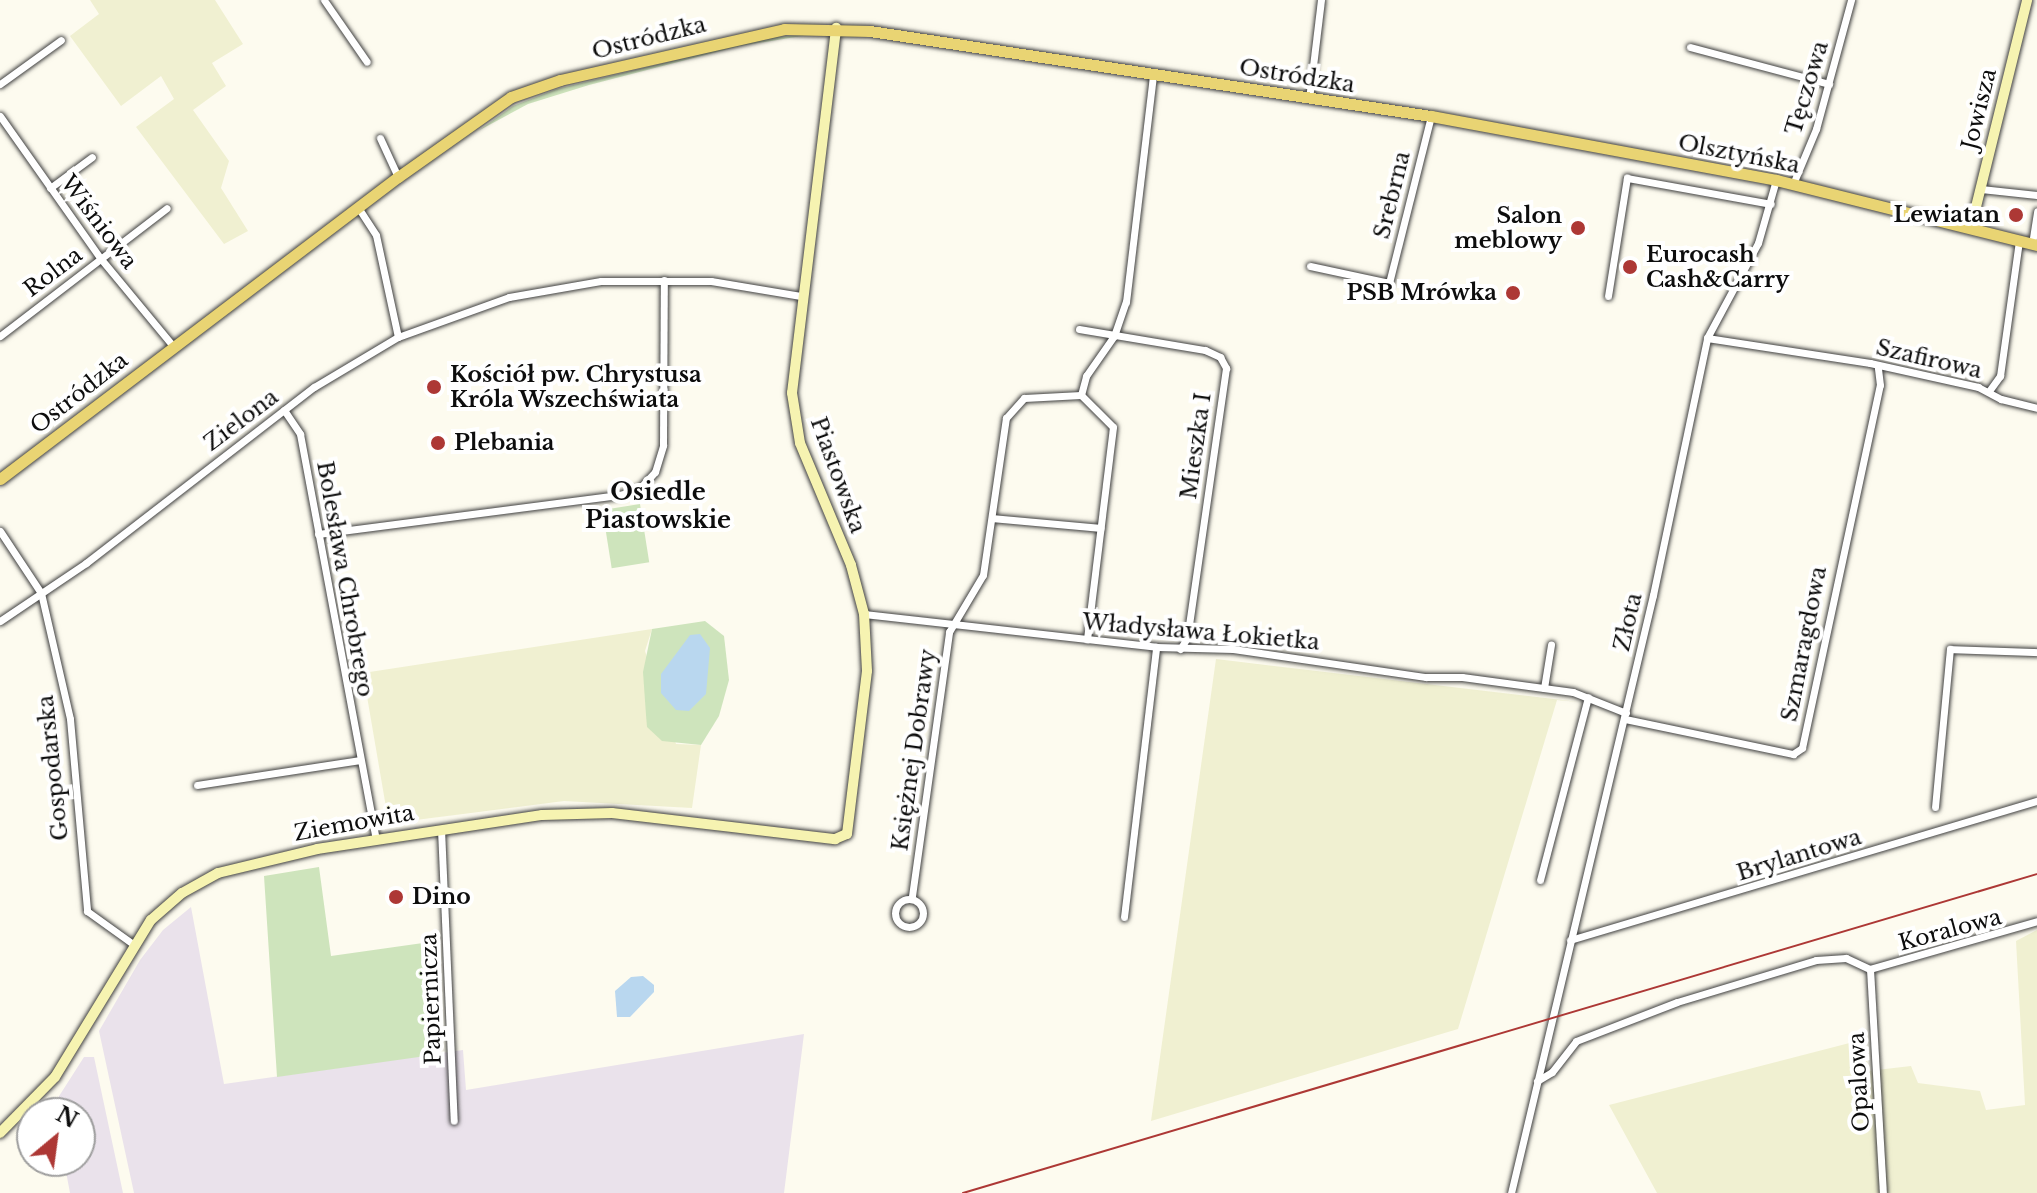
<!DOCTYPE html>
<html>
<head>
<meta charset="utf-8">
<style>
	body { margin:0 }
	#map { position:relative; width:2037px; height:1193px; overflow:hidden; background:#fdfbef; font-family:"Libre Baskerville",serif }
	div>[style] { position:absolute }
	.industrial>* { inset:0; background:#eae2eb }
	.farmland>* { inset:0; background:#f0f0d1 }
	.green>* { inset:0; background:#cee4bc; transform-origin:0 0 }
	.water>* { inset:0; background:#b9d7ef }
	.roads { filter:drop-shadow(0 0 2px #404040) drop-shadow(0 0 2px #404040) }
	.street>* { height:7px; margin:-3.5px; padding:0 3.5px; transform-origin:3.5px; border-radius:3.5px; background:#fff }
	.street>.ring { margin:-3.5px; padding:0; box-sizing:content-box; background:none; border:7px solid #fff; border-radius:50% }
	.secondary>* { height:10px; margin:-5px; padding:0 5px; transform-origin:5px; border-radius:5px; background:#f6f3b1 }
	.primary>* { height:11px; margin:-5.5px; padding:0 5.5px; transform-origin:5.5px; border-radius:5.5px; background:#e9d473 }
	.rail>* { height:2px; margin:-1px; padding:0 1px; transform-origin:1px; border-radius:1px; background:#ad3835 }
	.dots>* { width:22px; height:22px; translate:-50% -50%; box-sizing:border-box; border:4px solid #fff; border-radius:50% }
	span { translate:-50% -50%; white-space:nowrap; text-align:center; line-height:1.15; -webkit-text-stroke:8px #fff; paint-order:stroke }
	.street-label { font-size:22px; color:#0d0d0d }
	.poi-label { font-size:22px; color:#0d0d0d; font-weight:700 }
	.right { translate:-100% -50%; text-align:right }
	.left { translate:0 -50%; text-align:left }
	.neighbourhood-label { font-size:24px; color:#0d0d0d; font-weight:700 }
	.north { position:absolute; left:16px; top:1097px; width:80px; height:80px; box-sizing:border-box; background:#fff; border:2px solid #9e9e9e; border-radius:50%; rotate:29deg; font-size:22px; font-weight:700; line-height:32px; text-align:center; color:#0d0d0d }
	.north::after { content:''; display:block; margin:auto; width:28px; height:36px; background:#ad3835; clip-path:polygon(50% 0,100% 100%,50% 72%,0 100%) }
</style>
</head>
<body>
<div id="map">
	<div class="industrial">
		<i style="clip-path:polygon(191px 907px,224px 1084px,463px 1050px,466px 1090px,804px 1034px,784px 1193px,134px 1193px,99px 1031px,140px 960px,163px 930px)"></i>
		<i style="clip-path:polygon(84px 1057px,94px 1057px,123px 1193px,70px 1193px,64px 1161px,80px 1161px,80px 1113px,54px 1113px,54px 1104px)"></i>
	</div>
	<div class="farmland">
		<i style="clip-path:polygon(90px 0,215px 0,243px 44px,212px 63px,226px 86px,193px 110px,229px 161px,221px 188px,248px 231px,224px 244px,136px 127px,174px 99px,161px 76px,121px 106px,70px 36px,99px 14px)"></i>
		<i style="clip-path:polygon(652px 629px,645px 651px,676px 744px,701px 745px,692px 808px,564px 801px,400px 822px,388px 819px,363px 673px)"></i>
		<i style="clip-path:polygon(1216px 659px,1579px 702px,1557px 700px,1458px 1029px,1151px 1121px)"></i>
		<i style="clip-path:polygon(2037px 930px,2037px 1193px,1657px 1193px,1609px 1105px,1865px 1039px,1868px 1071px,1911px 1066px,1918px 1083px,1980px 1091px,1986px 1110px,2025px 1105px,2016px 941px)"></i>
	</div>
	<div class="green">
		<i style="clip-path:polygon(808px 35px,740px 46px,589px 85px,528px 104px,478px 131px,513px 106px,557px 89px,771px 37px)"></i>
		<i style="left:640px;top:504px;width:59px;height:38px;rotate:81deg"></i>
		<i style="clip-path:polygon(705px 621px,724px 636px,729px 680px,719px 716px,701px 745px,662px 741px,647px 727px,646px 715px,643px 672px,652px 629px)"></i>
		<i style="clip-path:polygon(319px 867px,331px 956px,430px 942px,440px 1054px,277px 1077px,264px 876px)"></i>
	</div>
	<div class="water">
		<i style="clip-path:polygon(700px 634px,710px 648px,706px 694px,689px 711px,676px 710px,661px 693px,661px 674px,690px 635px)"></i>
		<i style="clip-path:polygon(643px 976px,654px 985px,654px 992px,630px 1017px,617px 1017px,615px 991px,631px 977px)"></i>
	</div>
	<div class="roads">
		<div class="street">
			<i style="left:324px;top:0;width:75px;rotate:55.3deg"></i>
			<i style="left:1690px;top:47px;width:144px;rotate:14.9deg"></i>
			<i style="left:0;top:84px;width:75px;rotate:-35.8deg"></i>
			<i style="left:1309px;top:99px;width:100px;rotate:-83.1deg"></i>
			<i style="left:0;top:116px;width:175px;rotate:54.8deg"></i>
			<i style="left:101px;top:259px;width:113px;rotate:50.4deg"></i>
			<i style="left:380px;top:138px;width:43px;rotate:65.2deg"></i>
			<i style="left:1793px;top:184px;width:60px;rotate:-67.3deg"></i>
			<i style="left:1816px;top:129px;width:134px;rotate:-74.8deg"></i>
			<i style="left:50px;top:188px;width:52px;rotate:-36.4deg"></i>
			<i style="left:1981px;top:189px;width:56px;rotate:6.1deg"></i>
			<i style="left:2032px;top:244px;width:33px;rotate:-81deg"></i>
			<i style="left:1310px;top:266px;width:81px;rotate:12.1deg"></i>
			<i style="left:1389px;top:283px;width:172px;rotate:-75.9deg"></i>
			<i style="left:1608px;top:296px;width:120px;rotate:-80.9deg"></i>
			<i style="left:1627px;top:178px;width:146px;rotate:10.2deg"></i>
			<i style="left:1079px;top:329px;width:128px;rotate:9.5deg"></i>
			<i style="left:1205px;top:350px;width:17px;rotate:25deg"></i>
			<i style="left:1220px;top:357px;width:13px;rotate:61deg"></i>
			<i style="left:1226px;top:368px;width:273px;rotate:98.2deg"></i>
			<i style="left:1187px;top:638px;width:13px;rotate:122deg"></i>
			<i style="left:0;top:336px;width:210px;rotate:-37.5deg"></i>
			<i style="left:398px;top:337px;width:118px;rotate:-19.8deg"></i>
			<i style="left:509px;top:297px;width:93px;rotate:-9.9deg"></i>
			<i style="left:601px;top:281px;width:110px"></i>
			<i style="left:711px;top:281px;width:91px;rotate:9.5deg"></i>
			<i style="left:1707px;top:338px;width:165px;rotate:8.7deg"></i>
			<i style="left:1870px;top:363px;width:111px;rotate:12.5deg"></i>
			<i style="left:1978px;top:387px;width:26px;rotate:28deg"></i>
			<i style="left:2001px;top:399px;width:37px;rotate:14deg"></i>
			<i style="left:1989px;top:391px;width:19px;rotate:-54deg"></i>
			<i style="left:2000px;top:376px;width:136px;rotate:-82deg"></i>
			<i style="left:1081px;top:395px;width:20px;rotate:-75deg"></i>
			<i style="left:1086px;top:376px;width:49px;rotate:-55deg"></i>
			<i style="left:1114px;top:336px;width:36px;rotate:-71deg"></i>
			<i style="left:1126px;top:302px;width:230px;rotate:-83.2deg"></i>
			<i style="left:284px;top:410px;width:29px;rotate:56deg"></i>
			<i style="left:300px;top:434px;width:413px;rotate:79.4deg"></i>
			<i style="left:992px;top:518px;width:109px;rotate:5.2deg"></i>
			<i style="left:0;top:531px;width:74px;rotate:56.5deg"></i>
			<i style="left:41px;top:593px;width:129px;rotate:77deg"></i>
			<i style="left:70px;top:719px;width:193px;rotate:84.9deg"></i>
			<i style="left:87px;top:911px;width:57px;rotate:35.7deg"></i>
			<i style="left:318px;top:534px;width:305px;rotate:-7.4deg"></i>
			<i style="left:620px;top:495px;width:21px;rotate:-19deg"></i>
			<i style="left:640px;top:488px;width:22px;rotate:-47deg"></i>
			<i style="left:655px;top:472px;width:28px;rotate:-73deg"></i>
			<i style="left:663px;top:445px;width:165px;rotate:-89.7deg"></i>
			<i style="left:864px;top:614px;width:294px;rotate:6.4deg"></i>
			<i style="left:1156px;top:647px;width:77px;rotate:1.5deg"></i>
			<i style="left:1233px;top:649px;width:195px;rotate:8.3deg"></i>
			<i style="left:1426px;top:677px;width:36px"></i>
			<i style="left:1462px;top:677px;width:112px;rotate:7.7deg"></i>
			<i style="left:1573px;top:692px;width:57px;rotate:21.6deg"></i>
			<i style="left:0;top:621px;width:104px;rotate:-34deg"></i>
			<i style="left:86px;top:563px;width:288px;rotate:-37.7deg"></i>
			<i style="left:314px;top:387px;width:98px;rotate:-30.8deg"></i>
			<i style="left:398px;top:337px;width:104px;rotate:-102.2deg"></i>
			<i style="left:376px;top:235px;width:33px;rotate:-123deg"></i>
			<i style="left:1544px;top:688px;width:44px;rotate:-80.8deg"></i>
			<i style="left:1625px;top:719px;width:172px;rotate:11.8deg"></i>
			<i style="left:1793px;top:754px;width:11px;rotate:-34deg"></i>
			<i style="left:1802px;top:748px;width:371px;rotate:-77.9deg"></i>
			<i style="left:1880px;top:385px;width:17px;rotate:-97deg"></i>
			<i style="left:197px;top:785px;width:165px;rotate:-8.7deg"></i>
			<i style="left:1935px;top:807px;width:159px;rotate:-84.6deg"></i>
			<i style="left:1950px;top:649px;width:87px;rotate:2deg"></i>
			<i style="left:441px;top:829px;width:292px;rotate:87.5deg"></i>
			<i style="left:1540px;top:880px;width:189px;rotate:-75.3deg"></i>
			<i style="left:912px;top:896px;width:267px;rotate:-82deg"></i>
			<i style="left:949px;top:632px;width:66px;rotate:-59.2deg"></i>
			<i style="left:983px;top:575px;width:159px;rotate:-81.7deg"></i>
			<i style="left:1006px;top:418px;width:27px;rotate:-48deg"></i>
			<i style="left:1024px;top:398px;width:57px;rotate:-3deg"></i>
			<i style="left:1081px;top:395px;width:45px;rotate:45deg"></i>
			<i style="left:1113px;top:427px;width:214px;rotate:97deg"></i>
			<i class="ring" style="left:895px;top:899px;width:21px;height:21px"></i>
			<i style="left:1124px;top:917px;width:272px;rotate:-83.2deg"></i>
			<i style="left:1570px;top:940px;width:487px;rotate:-16.6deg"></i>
			<i style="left:1870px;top:969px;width:224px;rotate:86.7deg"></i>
			<i style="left:1537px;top:1081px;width:17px;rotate:-31deg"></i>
			<i style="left:1552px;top:1072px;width:39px;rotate:-52deg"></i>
			<i style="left:1576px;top:1041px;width:108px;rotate:-21.1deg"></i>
			<i style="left:1677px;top:1002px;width:145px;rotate:-16.8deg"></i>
			<i style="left:1816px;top:960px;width:30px;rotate:-4deg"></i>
			<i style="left:1846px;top:958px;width:26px;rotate:25deg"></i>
			<i style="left:1870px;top:969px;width:174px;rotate:-16deg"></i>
			<i style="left:1511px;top:1193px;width:615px;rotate:-76.64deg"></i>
			<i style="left:1653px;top:595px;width:263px;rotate:-78.1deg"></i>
			<i style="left:1707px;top:338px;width:108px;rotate:-61.8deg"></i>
			<i style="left:1758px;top:243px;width:66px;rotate:-74.1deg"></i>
		</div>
		<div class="secondary">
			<i style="left:1971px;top:227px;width:234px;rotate:-76.1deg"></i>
			<i style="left:0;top:1133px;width:78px;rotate:-45.5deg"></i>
			<i style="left:55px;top:1077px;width:184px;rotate:-58.6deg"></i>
			<i style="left:151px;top:920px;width:41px;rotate:-41.1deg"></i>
			<i style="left:182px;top:893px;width:41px;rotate:-29.1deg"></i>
			<i style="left:218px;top:873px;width:102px;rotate:-13.6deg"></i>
			<i style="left:317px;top:849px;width:228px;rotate:-8.6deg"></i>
			<i style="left:542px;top:815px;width:70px;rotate:-1.6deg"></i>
			<i style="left:612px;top:813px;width:225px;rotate:6.7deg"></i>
			<i style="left:835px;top:839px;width:13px;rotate:-23deg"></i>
			<i style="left:847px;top:834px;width:164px;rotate:-83deg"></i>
			<i style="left:867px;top:671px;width:57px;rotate:-93deg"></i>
			<i style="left:864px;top:614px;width:51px;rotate:-104.9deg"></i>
			<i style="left:851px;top:565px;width:132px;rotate:-112.7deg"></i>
			<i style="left:800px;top:443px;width:51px;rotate:-99.1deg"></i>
			<i style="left:792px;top:393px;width:368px;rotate:-83.1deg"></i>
		</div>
		<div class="primary">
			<i style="left:0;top:479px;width:500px;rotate:-37.2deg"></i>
			<i style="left:398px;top:177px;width:138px;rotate:-35.3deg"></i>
			<i style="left:511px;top:97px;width:52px;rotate:-19.1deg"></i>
			<i style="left:560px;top:80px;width:230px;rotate:-12.8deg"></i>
			<i style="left:784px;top:29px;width:86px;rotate:1.3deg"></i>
			<i style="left:870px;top:31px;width:567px;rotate:8.62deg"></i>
			<i style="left:1431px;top:116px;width:351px;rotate:10.5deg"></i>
			<i style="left:1776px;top:180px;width:269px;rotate:14deg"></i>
		</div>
	</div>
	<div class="rail">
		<i style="left:963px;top:1193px;width:1120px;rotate:-16.54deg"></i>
	</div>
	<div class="dots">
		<i style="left:2016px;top:215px;background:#ad3835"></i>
		<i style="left:1578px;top:228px;background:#ad3835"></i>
		<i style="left:1630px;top:267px;background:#ad3835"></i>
		<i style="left:1513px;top:293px;background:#ad3835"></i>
		<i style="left:434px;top:387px;background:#ad3835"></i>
		<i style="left:438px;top:443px;background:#ad3835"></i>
		<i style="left:396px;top:897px;background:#ad3835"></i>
	</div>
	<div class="street-label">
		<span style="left:649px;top:38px;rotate:-14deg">Ostródzka</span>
		<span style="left:1297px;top:76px;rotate:9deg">Ostródzka</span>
		<span style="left:1807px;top:88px;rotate:-73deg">Tęczowa</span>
		<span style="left:1979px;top:109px;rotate:-76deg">Jowisza</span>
		<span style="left:1739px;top:154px;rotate:11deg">Olsztyńska</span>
		<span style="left:1392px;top:195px;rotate:-76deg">Srebrna</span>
		<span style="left:99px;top:222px;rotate:53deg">Wiśniowa</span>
		<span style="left:53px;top:272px;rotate:-37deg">Rolna</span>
		<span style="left:1929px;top:359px;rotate:13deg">Szafirowa</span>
		<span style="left:79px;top:393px;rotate:-38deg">Ostródzka</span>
		<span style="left:241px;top:420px;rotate:-37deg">Zielona</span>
		<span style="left:1196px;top:446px;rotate:-82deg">Mieszka I</span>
		<span style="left:838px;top:475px;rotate:70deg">Piastowska</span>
		<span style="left:345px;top:579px;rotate:80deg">Bolesława Chrobrego</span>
		<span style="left:1628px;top:622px;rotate:-77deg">Złota</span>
		<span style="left:1201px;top:632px;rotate:5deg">Władysława Łokietka</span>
		<span style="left:1804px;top:644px;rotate:-79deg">Szmaragdowa</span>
		<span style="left:914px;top:750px;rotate:-82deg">Księżnej Dobrawy</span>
		<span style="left:53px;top:768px;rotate:-96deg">Gospodarska</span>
		<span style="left:354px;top:823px;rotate:-10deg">Ziemowita</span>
		<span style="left:1799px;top:855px;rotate:-17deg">Brylantowa</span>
		<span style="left:1950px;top:930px;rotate:-15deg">Koralowa</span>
		<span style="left:431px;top:999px;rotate:-92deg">Papiernicza</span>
		<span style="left:1859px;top:1082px;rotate:-93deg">Opalowa</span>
	</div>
	<div class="poi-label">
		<span class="right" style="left:1562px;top:228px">Salon<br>meblowy</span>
		<span class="right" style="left:2000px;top:215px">Lewiatan</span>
		<span class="left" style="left:1646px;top:267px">Eurocash<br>Cash&amp;Carry</span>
		<span class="right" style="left:1497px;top:293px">PSB Mrówka</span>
		<span class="left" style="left:450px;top:387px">Kościół pw. Chrystusa<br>Króla Wszechświata</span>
		<span class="left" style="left:454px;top:443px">Plebania</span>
		<span class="left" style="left:412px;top:897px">Dino</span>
	</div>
	<div class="neighbourhood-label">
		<span style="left:658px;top:506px">Osiedle<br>Piastowskie</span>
	</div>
	<div class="north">N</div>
</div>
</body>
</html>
